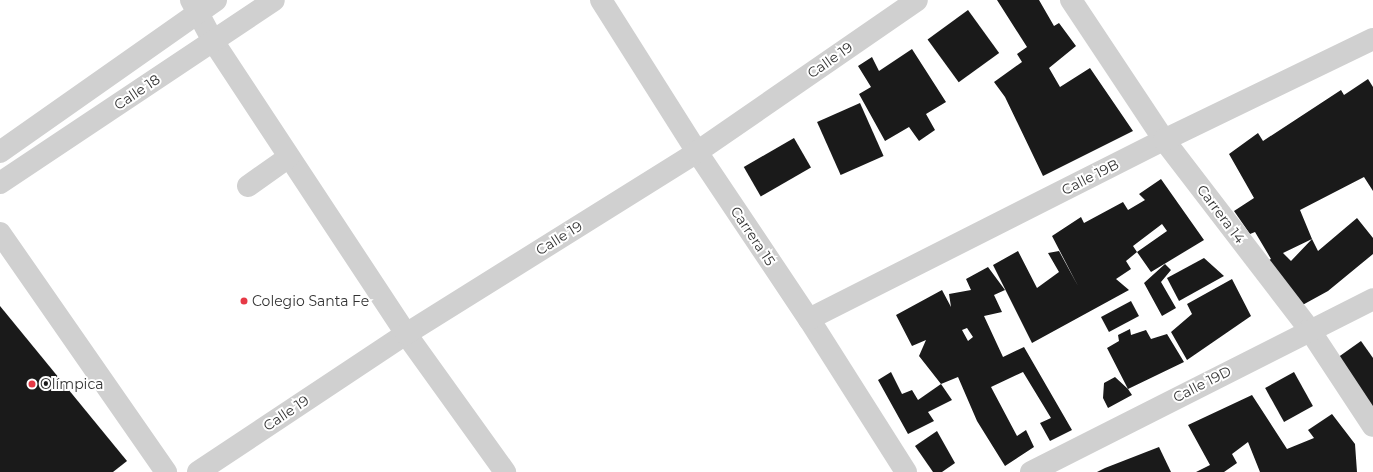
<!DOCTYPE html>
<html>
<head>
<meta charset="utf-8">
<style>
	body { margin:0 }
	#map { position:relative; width:1373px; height:472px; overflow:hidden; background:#fff; font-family:Montserrat,sans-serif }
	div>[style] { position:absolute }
	.building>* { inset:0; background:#1a1a1a; transform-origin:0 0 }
	.minor>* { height:22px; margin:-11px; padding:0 11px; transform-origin:11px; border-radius:11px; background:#d0d0d0 }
	.dots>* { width:11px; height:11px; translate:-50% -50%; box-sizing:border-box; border:2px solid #fff; border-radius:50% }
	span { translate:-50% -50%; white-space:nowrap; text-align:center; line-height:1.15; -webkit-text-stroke:4px #fff; paint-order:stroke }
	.street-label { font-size:14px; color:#333 }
	.poi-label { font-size:14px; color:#333 }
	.left { translate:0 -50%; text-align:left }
</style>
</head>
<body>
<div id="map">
	<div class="building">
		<i style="clip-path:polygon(997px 0,1039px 0,1054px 26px,1059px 23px,1076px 46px,1049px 68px,1060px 87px,1090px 68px,1133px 131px,1043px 176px,1005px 97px,994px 82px,1022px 62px,1017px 54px,1027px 47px)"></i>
		<i style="left:968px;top:10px;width:53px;height:50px;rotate:54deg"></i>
		<i style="clip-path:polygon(912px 49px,946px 102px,926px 114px,935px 130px,919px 141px,909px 127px,885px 141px,859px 94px,871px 87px,858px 66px,872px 57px,879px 71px)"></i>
		<i style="clip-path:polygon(1368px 79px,1373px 87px,1373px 191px,1364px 177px,1300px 210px,1312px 239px,1283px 253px,1291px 261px,1312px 239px,1318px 251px,1357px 218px,1373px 238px,1373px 254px,1328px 291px,1297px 308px,1267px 261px,1271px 259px,1255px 232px,1250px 234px,1234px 211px,1254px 198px,1229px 154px,1258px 133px,1263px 141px,1341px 90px,1344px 95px)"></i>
		<i style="left:860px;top:103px;width:58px;height:47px;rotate:66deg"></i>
		<i style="left:794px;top:138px;width:34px;height:58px;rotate:60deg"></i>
		<i style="clip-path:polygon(1161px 179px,1204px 240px,1151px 272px,1137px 252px,1167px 231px,1162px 224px,1133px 246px,1137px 252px,1126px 261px,1131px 269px,1116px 279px,1129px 290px,1032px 343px,993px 265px,1018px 251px,1037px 288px,1059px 272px,1048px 253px,1059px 251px,1078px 286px,1052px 236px,1081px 217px,1084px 223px,1123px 202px,1128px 210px,1145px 200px,1139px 194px)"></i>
		<i style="clip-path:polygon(1204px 258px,1224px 276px,1179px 301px,1167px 278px)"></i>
		<i style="clip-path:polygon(1165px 264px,1171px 270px,1161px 282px,1176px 308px,1162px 316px,1144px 283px)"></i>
		<i style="clip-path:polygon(evenodd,988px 267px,1005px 290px,994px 295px,1002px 312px,984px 316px,1003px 357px,1024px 347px,1072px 430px,1050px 441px,1040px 423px,1051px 418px,1023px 372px,991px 387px,1017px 436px,1026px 430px,1034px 447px,1005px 466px,977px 421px,958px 377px,941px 384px,919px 356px,926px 340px,912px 346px,896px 315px,942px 290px,951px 307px,949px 294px,971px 290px,966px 279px,988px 267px,967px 328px,973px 337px,968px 341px,962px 330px,967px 328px)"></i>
		<i style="clip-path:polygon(1232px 279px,1251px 316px,1187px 360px,1171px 332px,1192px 314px,1187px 304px)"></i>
		<i style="left:1131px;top:301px;width:17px;height:34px;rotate:62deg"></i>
		<i style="clip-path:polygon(0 306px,127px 461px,113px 472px,0 472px)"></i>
		<i style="clip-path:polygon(1130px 329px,1131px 335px,1146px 330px,1151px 339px,1167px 334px,1184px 362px,1128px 389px,1132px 395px,1108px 408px,1103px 398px,1104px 383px,1115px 377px,1128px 389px,1107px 348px,1119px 341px,1118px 335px)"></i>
		<i style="clip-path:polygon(1361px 341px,1373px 358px,1373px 413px,1337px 358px)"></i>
		<i style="clip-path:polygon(891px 372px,902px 394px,912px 390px,918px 400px,941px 384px,952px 400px,928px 412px,934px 421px,908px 434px,878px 380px)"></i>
		<i style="left:1294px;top:372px;width:39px;height:33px;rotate:61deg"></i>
		<i style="clip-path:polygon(1252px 395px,1287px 449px,1314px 438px,1308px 430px,1332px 414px,1355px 444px,1357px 472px,1260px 472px,1248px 442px,1232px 454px,1237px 463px,1224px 472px,1196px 472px,1210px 465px,1188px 425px)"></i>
		<i style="clip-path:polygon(937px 431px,955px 463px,942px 472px,933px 472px,915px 446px)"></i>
		<i style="clip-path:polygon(1159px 447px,1171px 472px,1097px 472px,1105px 468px)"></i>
	</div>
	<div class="minor">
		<i style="left:191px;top:0;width:47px;rotate:61.8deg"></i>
		<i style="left:213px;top:41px;width:351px;rotate:56.6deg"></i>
		<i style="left:406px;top:334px;width:170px;rotate:54.3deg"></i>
		<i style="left:601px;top:0;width:180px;rotate:57.7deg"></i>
		<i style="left:697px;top:152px;width:201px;rotate:56.2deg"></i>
		<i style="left:809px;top:319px;width:181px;rotate:57.6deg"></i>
		<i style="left:1071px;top:0;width:168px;rotate:56.4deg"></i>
		<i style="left:1164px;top:140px;width:238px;rotate:52.5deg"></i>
		<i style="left:1309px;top:329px;width:116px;rotate:56.6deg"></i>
		<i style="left:0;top:152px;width:264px;rotate:-35.1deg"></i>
		<i style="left:0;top:183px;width:329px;rotate:-33.7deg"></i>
		<i style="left:248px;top:186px;width:50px;rotate:-35.3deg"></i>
		<i style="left:0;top:233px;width:291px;rotate:55.2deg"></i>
		<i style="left:809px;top:319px;width:398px;rotate:-26.8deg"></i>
		<i style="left:1164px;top:140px;width:232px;rotate:-25.8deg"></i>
		<i style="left:198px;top:472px;width:250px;rotate:-33.6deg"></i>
		<i style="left:406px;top:334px;width:343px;rotate:-32deg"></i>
		<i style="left:697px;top:152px;width:267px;rotate:-34.6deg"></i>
		<i style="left:1031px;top:472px;width:383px;rotate:-26.8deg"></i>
	</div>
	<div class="dots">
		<i style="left:244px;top:301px;background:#e63946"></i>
		<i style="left:32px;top:384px;background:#e63946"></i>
	</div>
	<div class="street-label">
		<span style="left:830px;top:60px;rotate:-35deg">Calle 19</span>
		<span style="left:137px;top:92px;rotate:-34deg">Calle 18</span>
		<span style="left:1090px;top:177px;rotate:-27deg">Calle 19B</span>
		<span style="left:1221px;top:214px;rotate:53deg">Carrera 14</span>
		<span style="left:753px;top:236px;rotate:56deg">Carrera 15</span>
		<span style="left:559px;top:238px;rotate:-32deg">Calle 19</span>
		<span style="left:1202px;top:384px;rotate:-27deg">Calle 19D</span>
		<span style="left:286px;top:413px;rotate:-34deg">Calle 19</span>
	</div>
	<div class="poi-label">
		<span class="left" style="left:252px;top:301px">Colegio Santa Fe</span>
		<span class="left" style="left:40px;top:384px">Olímpica</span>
	</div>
</div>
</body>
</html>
